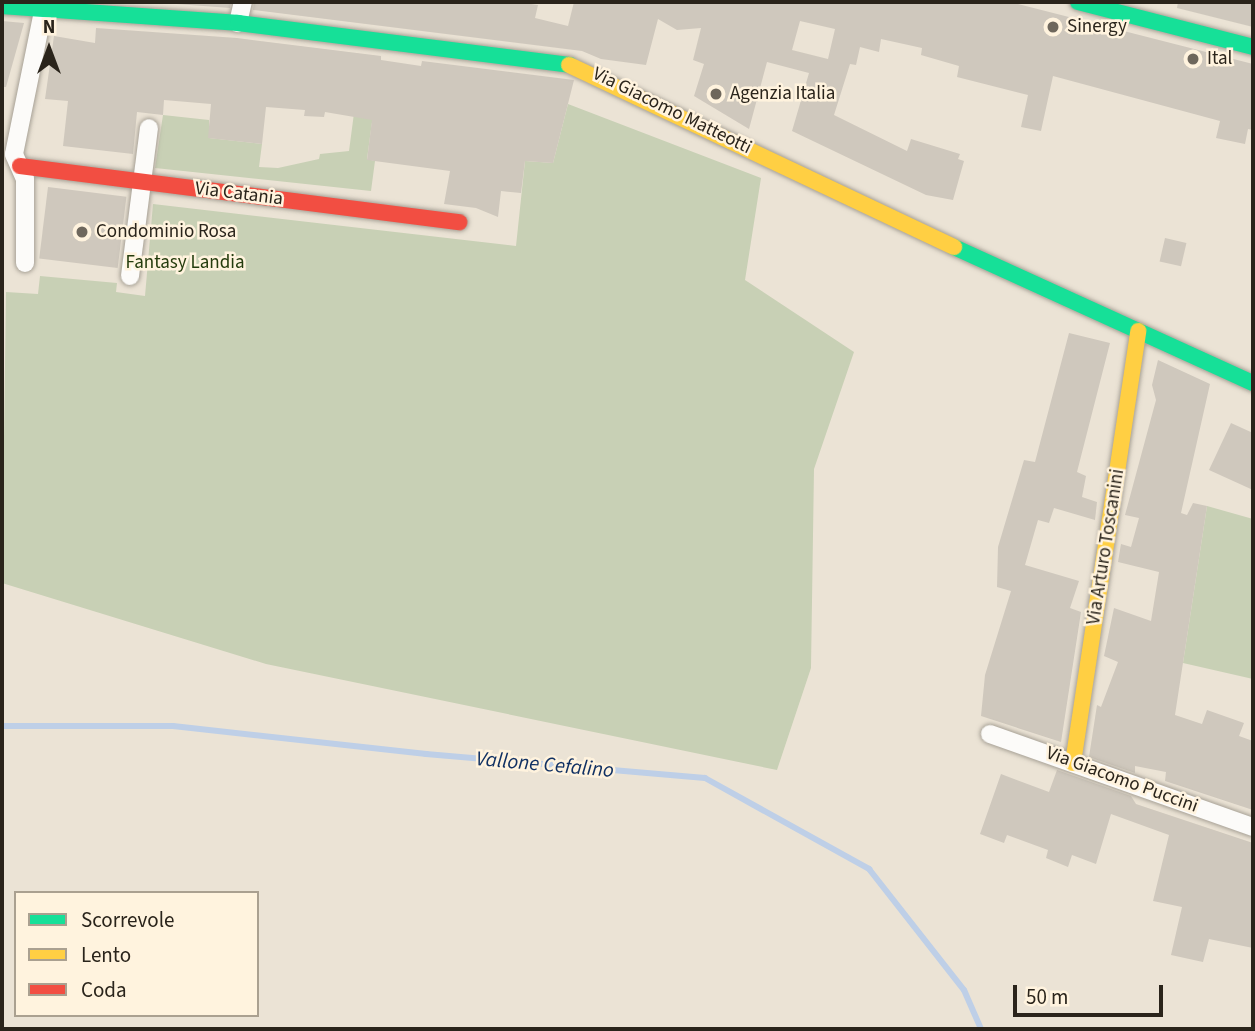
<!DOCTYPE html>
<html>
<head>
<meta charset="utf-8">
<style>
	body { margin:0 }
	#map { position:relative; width:1255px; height:1031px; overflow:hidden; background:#ebe3d5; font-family:"Source Sans 3",sans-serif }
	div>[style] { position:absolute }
	.green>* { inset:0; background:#c8d0b5 }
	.stream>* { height:6px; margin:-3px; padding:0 3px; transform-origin:3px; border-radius:3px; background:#becfe7 }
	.building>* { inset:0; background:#cfc8bd; transform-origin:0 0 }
	.roads { filter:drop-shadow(0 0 2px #a7a196) drop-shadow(0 0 2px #a7a196) }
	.street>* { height:18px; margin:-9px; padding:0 9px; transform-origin:9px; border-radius:9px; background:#fcfbf9 }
	.fast>* { height:16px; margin:-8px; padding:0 8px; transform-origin:8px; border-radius:8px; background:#16e098 }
	.slow>* { height:16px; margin:-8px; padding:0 8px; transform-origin:8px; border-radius:8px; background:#ffcf43 }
	.jam>* { height:16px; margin:-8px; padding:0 8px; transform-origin:8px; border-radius:8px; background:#f24e42 }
	.dots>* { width:19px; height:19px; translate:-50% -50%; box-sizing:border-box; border:4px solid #fff3de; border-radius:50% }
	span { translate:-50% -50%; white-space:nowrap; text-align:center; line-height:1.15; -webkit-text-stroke:5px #fff3de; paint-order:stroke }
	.poi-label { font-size:19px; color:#2a241b }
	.left { translate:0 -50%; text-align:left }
	.street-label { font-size:19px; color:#2a241b }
	.park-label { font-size:19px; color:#243c0d }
	.water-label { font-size:21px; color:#113163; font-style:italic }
	.frame { position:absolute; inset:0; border:4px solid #2a241b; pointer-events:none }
	.legend { position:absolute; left:14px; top:891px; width:245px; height:126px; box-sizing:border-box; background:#fff3de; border:2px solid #aaa090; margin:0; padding:9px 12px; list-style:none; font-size:21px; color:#2a241b }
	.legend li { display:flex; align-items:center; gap:14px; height:35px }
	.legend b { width:35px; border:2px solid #aaa090 }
	.north { position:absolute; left:14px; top:14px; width:70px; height:70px; -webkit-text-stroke:5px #fff3de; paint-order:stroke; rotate:0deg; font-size:19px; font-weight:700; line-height:28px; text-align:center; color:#2a241b }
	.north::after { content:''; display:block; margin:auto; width:24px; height:32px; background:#2a241b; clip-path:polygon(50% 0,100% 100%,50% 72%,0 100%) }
	.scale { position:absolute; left:1013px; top:985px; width:150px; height:32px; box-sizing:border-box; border:4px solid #2a241b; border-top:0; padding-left:9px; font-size:21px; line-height:24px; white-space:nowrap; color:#2a241b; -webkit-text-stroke:5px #fff3de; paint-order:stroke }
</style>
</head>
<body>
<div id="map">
	<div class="green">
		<i style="clip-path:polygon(356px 98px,375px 100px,367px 159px,375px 161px,371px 191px,155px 168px,163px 115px,209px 120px,209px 138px,262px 144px,259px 167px,278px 168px,319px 159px,320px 154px,349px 151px)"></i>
		<i style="clip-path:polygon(568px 104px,761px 178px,745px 280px,854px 352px,814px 469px,811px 668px,777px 770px,266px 664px,2px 583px,6px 292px,38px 294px,40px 276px,117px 283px,116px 292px,145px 296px,153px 204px,516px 246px,525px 161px,553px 163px)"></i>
		<i style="clip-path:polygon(1207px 506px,1253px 519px,1253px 679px,1183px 663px)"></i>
	</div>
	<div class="stream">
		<i style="left:2px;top:726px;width:171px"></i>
		<i style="left:173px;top:726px;width:255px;rotate:6.3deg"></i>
		<i style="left:426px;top:754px;width:280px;rotate:4.9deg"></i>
		<i style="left:705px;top:778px;width:188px;rotate:29deg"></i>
		<i style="left:869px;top:869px;width:154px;rotate:51.9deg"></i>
		<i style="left:964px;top:990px;width:43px;rotate:66.4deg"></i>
	</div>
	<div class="building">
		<i style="clip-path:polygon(150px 2px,231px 2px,230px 8px)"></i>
		<i style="clip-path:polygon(evenodd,254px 2px,517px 2px,538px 5px,535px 18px,568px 26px,574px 2px,1010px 2px,1253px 64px,1253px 130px,1248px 129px,1245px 144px,1216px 138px,1220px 121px,1053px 76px,1041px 131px,1021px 127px,1028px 95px,957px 77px,959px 66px,921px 55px,922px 48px,881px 39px,879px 52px,860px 47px,856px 65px,850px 64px,834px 115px,907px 151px,911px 139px,960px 154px,958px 159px,964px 161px,953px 200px,926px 195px,792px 131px,809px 73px,767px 62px,749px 129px,694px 96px,704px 64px,693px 60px,701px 28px,677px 30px,658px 19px,646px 65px,601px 59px,582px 51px,253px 10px,254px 2px,800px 21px,835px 29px,828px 59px,792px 50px,800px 21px)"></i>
		<i style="clip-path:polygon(1178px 2px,1253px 2px,1253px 27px,1177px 8px)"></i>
		<i style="clip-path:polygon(2px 21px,24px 23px,6px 87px,2px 87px)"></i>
		<i style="clip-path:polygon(96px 28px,237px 38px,381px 56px,381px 60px,421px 66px,422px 61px,574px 80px,553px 163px,525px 161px,521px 193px,501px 191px,498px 217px,476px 208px,444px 204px,450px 171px,367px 160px,372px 120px,325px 112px,324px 117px,304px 116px,305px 110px,266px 107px,262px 144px,208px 138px,211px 104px,164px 100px,163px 115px,137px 112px,133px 154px,63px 146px,68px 101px,45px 99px,54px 36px,95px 43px)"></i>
		<i style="left:48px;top:187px;width:79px;height:72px;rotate:7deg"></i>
		<i style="left:1165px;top:238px;width:22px;height:24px;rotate:13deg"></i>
		<i style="clip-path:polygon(1069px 333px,1110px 343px,1077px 472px,1086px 476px,1082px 497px,1097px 502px,1095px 520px,1054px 508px,1049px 523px,1038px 520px,1025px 565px,1079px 581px,1070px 608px,1081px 612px,1061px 742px,981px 716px,985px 675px,1011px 591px,997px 587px,998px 547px,1024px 460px,1035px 462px)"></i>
		<i style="clip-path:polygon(1158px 360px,1210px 384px,1181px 513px,1187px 515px,1193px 503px,1207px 506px,1175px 715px,1202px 724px,1207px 710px,1244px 723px,1239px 736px,1253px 741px,1253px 810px,1165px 781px,1166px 772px,1135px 766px,1135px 773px,1089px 757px,1097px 705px,1101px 707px,1118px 662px,1104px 656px,1114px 608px,1151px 621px,1159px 572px,1118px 562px,1121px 544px,1131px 547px,1139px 518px,1125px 515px,1156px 400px,1152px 385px)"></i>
		<i style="clip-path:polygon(1231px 423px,1253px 433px,1253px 490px,1209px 470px)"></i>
		<i style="clip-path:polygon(1057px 770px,1131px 796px,1136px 804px,1253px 843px,1253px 948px,1209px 939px,1203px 962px,1171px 955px,1182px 907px,1153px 901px,1169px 835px,1111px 814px,1096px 864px,1072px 855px,1068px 867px,1046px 858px,1048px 850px,1007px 835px,1004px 843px,980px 834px,1001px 774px,1049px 792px)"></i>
	</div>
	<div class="roads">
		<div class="street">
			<i style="left:238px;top:23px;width:22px;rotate:-77deg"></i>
			<i style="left:25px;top:263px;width:84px;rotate:-90deg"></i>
			<i style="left:25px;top:179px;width:27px;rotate:-114deg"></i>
			<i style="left:14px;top:154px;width:155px;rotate:-78.5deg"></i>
			<i style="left:130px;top:276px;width:149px;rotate:-82.7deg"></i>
			<i style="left:990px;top:734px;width:279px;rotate:19.5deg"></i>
		</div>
		<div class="fast">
			<i style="left:1078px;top:2px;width:181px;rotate:14.4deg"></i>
			<i style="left:2px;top:6px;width:237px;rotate:4.1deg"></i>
			<i style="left:238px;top:23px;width:334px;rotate:7.2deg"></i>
			<i style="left:954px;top:247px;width:328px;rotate:24.5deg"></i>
		</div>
		<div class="slow">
			<i style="left:569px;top:65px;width:426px;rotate:25.3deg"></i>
			<i style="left:1073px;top:763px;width:437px;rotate:-81.4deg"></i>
		</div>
		<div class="jam">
			<i style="left:20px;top:166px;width:443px;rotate:7.3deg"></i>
		</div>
	</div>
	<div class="dots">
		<i style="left:1053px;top:27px;background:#6e675c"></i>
		<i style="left:1193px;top:59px;background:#6e675c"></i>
		<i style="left:716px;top:94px;background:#6e675c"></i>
		<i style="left:82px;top:232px;background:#6e675c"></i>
	</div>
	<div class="poi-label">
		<span class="left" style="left:1067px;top:27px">Sinergy</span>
		<span class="left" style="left:1207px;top:59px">Ital</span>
		<span class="left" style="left:730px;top:94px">Agenzia Italia</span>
		<span class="left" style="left:96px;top:232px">Condominio Rosa</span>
	</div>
	<div class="street-label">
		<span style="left:672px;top:111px;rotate:26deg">Via Giacomo Matteotti</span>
		<span style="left:239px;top:194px;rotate:7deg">Via Catania</span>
		<span style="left:1106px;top:547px;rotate:-81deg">Via Arturo Toscanini</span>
		<span style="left:1122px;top:780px;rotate:20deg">Via Giacomo Puccini</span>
	</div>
	<div class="park-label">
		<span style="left:185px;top:263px">Fantasy Landia</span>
	</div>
	<div class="water-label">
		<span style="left:545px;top:764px;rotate:5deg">Vallone Cefalino</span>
	</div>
	<div class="frame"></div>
	<ul class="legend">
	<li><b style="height:9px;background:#16e098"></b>Scorrevole</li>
	<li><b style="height:9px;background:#ffcf43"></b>Lento</li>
	<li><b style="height:9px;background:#f24e42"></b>Coda</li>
	</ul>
	<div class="north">N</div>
	<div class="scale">50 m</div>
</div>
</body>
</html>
